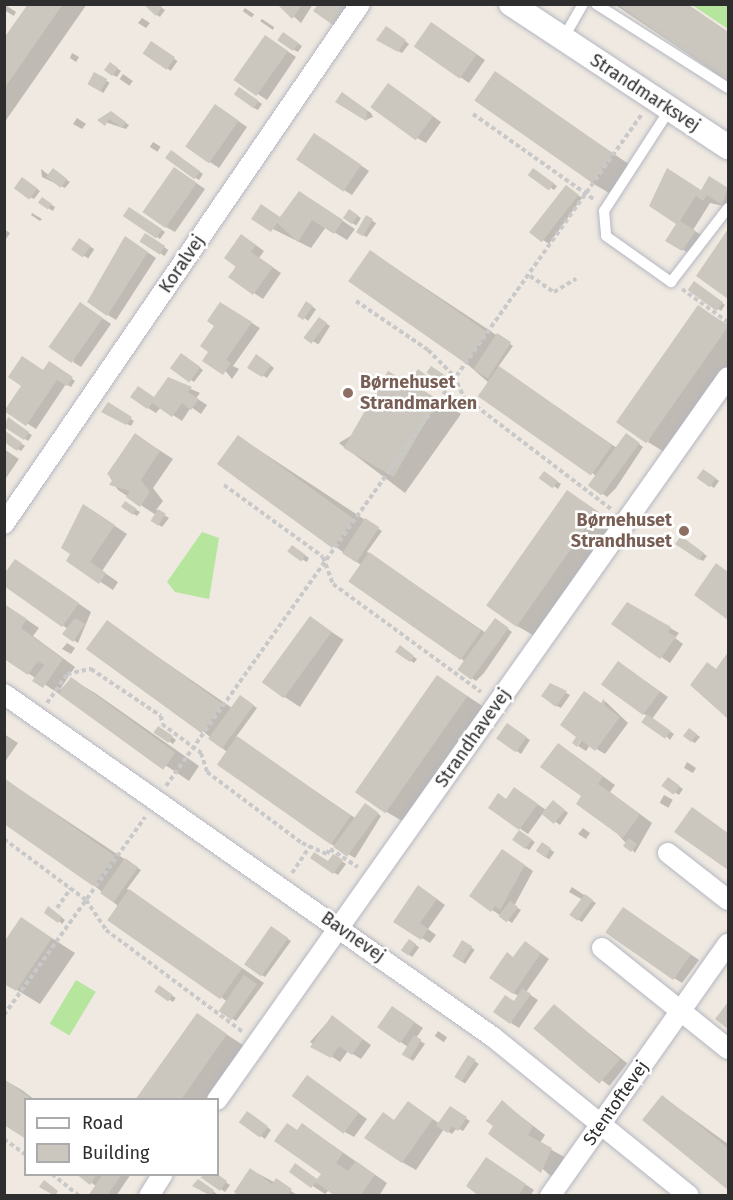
<!DOCTYPE html>
<html>
<head>
<meta charset="utf-8">
<style>
	body { margin:0 }
	#map { position:relative; width:733px; height:1200px; overflow:hidden; background:#efe9e1; font-family:"Fira Sans",sans-serif }
	div>[style] { position:absolute }
	.green>* { inset:0; background:#b6e59e; transform-origin:0 0 }
	.shadow>* { inset:0; background:#0003; transform-origin:0 0 }
	.building>* { inset:0; background:#cbc7bf; transform-origin:0 0 }
	.path>* { height:4px; margin-top:-2px; transform-origin:0; background:repeating-linear-gradient(90deg,#c9c9c9 0 4.5px,transparent 0 7.5px) }
	.roads { filter:drop-shadow(0 0 2px #b4b7c1) drop-shadow(0 0 2px #b4b7c1) }
	.service>* { height:10px; margin:-5px; padding:0 5px; transform-origin:5px; border-radius:5px; background:#fff }
	.minor>* { height:20px; margin:-10px; padding:0 10px; transform-origin:10px; border-radius:10px; background:#fff }
	.tertiary>* { height:24px; margin:-12px; padding:0 12px; transform-origin:12px; border-radius:12px; background:#fff }
	.dots>* { width:16px; height:16px; translate:-50% -50%; box-sizing:border-box; border:3px solid #fff; border-radius:50% }
	span { translate:-50% -50%; white-space:nowrap; text-align:center; line-height:1.15; -webkit-text-stroke:5px #fff; paint-order:stroke }
	.street-label { font-size:18px; color:#2e2e2e }
	.education-label { font-size:18px; color:#785e54; font-weight:700 }
	.left { translate:0 -50%; text-align:left }
	.right { translate:-100% -50%; text-align:right }
	.frame { position:absolute; inset:0; border:6px solid #2e2e2e; pointer-events:none }
	.legend { position:absolute; left:24px; top:1098px; width:195px; height:78px; box-sizing:border-box; background:#fff; border:2px solid #ababab; margin:0; padding:8px 10px; list-style:none; font-size:18px; color:#2e2e2e }
	.legend li { display:flex; align-items:center; gap:12px; height:30px }
	.legend b { width:30px; border:2px solid #ababab }
</style>
</head>
<body>
<div id="map">
	<div class="green">
		<i style="clip-path:polygon(692px 5px,728px 5px,728px 29px)"></i>
		<i style="clip-path:polygon(202px 532px,219px 538px,209px 599px,175px 592px,167px 582px)"></i>
		<i style="left:76px;top:980px;width:23px;height:51px;rotate:31deg"></i>
	</div>
	<div class="shadow">
		<i style="clip-path:polygon(4px 4px,16px 12px,14px 16px,4px 10px)"></i>
		<i style="clip-path:polygon(30px 4px,87px 4px,4px 123px,4px 41px)"></i>
		<i style="clip-path:polygon(156px 4px,165px 10px,160px 17px,157px 15px)"></i>
		<i style="clip-path:polygon(280px 4px,313px 4px,301px 23px)"></i>
		<i style="clip-path:polygon(319px 4px,359px 4px,342px 28px)"></i>
		<i style="clip-path:polygon(687px 4px,728px 32px,728px 81px,617px 6px)"></i>
		<i style="left:245px;top:8px;width:11px;height:4px;rotate:34deg"></i>
		<i style="clip-path:polygon(142px 18px,150px 23px,146px 28px,138px 23px)"></i>
		<i style="clip-path:polygon(262px 19px,274px 27px,273px 30px,260px 21px)"></i>
		<i style="clip-path:polygon(440px 29px,485px 60px,469px 83px,416px 47px)"></i>
		<i style="clip-path:polygon(391px 30px,409px 44px,402px 53px,378px 40px)"></i>
		<i style="clip-path:polygon(287px 36px,302px 46px,298px 52px,294px 50px)"></i>
		<i style="clip-path:polygon(274px 42px,296px 57px,267px 100px,236px 80px)"></i>
		<i style="left:151px;top:43px;width:32px;height:12px;rotate:34deg"></i>
		<i style="clip-path:polygon(72px 53px,79px 57px,76px 62px,70px 58px)"></i>
		<i style="clip-path:polygon(114px 66px,121px 71px,117px 77px,113px 75px)"></i>
		<i style="clip-path:polygon(495px 73px,636px 169px,616px 197px,592px 183px)"></i>
		<i style="left:95px;top:74px;width:17px;height:12px;rotate:31deg"></i>
		<i style="left:123px;top:74px;width:12px;height:6px;rotate:35deg"></i>
		<i style="clip-path:polygon(397px 90px,441px 122px,426px 143px,417px 138px)"></i>
		<i style="clip-path:polygon(243px 91px,262px 104px,258px 110px,254px 108px)"></i>
		<i style="clip-path:polygon(342px 94px,371px 113px,373px 117px,366px 120px)"></i>
		<i style="clip-path:polygon(224px 111px,247px 127px,219px 168px,187px 147px)"></i>
		<i style="clip-path:polygon(115px 115px,129px 125px,126px 129px,99px 120px)"></i>
		<i style="clip-path:polygon(77px 118px,86px 124px,82px 129px,73px 124px)"></i>
		<i style="clip-path:polygon(323px 139px,369px 171px,352px 195px,344px 190px)"></i>
		<i style="left:153px;top:142px;width:9px;height:6px;rotate:32deg"></i>
		<i style="clip-path:polygon(175px 154px,203px 174px,199px 180px,167px 158px)"></i>
		<i style="clip-path:polygon(41px 169px,50px 176px,57px 173px,70px 182px,65px 188px,42px 177px)"></i>
		<i style="clip-path:polygon(537px 173px,557px 186px,554px 190px,531px 174px)"></i>
		<i style="clip-path:polygon(183px 174px,205px 189px,175px 232px,166px 227px)"></i>
		<i style="clip-path:polygon(710px 178px,728px 189px,728px 207px,710px 203px,693px 230px,708px 239px,696px 258px,668px 240px,678px 223px,650px 205px,701px 191px)"></i>
		<i style="clip-path:polygon(26px 181px,40px 191px,34px 199px,30px 197px)"></i>
		<i style="clip-path:polygon(570px 189px,582px 198px,549px 244px,534px 234px)"></i>
		<i style="clip-path:polygon(43px 199px,55px 207px,53px 211px,40px 203px)"></i>
		<i style="clip-path:polygon(313px 201px,355px 229px,347px 240px,326px 227px,311px 248px,253px 219px,281px 218px)"></i>
		<i style="clip-path:polygon(129px 209px,165px 232px,160px 239px,125px 215px)"></i>
		<i style="left:350px;top:211px;width:13px;height:9px;rotate:32deg"></i>
		<i style="clip-path:polygon(32px 213px,42px 219px,40px 221px,31px 215px)"></i>
		<i style="left:367px;top:217px;width:11px;height:17px;rotate:34deg"></i>
		<i style="clip-path:polygon(4px 229px,10px 233px,6px 239px,4px 238px)"></i>
		<i style="clip-path:polygon(728px 232px,728px 297px,698px 276px)"></i>
		<i style="left:146px;top:235px;width:27px;height:7px;rotate:34deg"></i>
		<i style="left:80px;top:240px;width:17px;height:11px;rotate:33deg"></i>
		<i style="clip-path:polygon(250px 241px,264px 251px,259px 258px,281px 273px,263px 299px,230px 277px)"></i>
		<i style="clip-path:polygon(134px 243px,156px 258px,116px 320px,108px 315px)"></i>
		<i style="clip-path:polygon(371px 252px,513px 346px,498px 367px,617px 448px,630px 437px,643px 447px,616px 488px,607px 497px,591px 485px,597px 477px,466px 363px)"></i>
		<i style="clip-path:polygon(698px 286px,725px 305px,721px 311px,717px 308px)"></i>
		<i style="left:307px;top:303px;width:11px;height:14px;rotate:34deg"></i>
		<i style="clip-path:polygon(220px 304px,260px 328px,233px 366px,239px 369px,232px 379px,210px 352px)"></i>
		<i style="clip-path:polygon(698px 307px,728px 325px,728px 372px,671px 456px,648px 442px)"></i>
		<i style="clip-path:polygon(89px 309px,111px 324px,81px 367px,73px 362px)"></i>
		<i style="left:319px;top:319px;width:13px;height:22px;rotate:32deg"></i>
		<i style="clip-path:polygon(185px 357px,203px 370px,194px 382px,172px 367px)"></i>
		<i style="clip-path:polygon(261px 358px,274px 368px,267px 378px,250px 367px)"></i>
		<i style="clip-path:polygon(53px 365px,75px 381px,71px 387px,66px 384px,36px 429px,6px 410px)"></i>
		<i style="clip-path:polygon(435px 370px,449px 380px,446px 384px,429px 372px)"></i>
		<i style="clip-path:polygon(418px 371px,433px 381px,430px 385px,415px 376px)"></i>
		<i style="clip-path:polygon(168px 379px,200px 393px,196px 398px,207px 405px,201px 414px,191px 407px,182px 421px,161px 407px,156px 413px,148px 408px)"></i>
		<i style="clip-path:polygon(424px 391px,461px 414px,405px 493px,339px 443px)"></i>
		<i style="clip-path:polygon(108px 404px,134px 421px,131px 426px,103px 412px)"></i>
		<i style="left:8px;top:419px;width:29px;height:7px;rotate:34deg"></i>
		<i style="clip-path:polygon(4px 432px,25px 446px,21px 451px,4px 440px)"></i>
		<i style="clip-path:polygon(136px 435px,173px 459px,153px 488px,163px 501px,156px 510px,169px 518px,162px 527px,152px 520px,156px 515px,118px 490px,108px 474px)"></i>
		<i style="clip-path:polygon(239px 437px,382px 531px,367px 552px,486px 633px,499px 622px,512px 632px,484px 673px,476px 681px,460px 670px,465px 662px,361px 565px,220px 464px)"></i>
		<i style="clip-path:polygon(4px 449px,19px 459px,4px 481px)"></i>
		<i style="clip-path:polygon(544px 473px,561px 484px,558px 489px,555px 487px)"></i>
		<i style="clip-path:polygon(708px 473px,719px 481px,714px 488px,711px 486px)"></i>
		<i style="clip-path:polygon(568px 492px,620px 526px,540px 639px,517px 626px)"></i>
		<i style="clip-path:polygon(125px 503px,140px 512px,137px 516px,123px 507px)"></i>
		<i style="clip-path:polygon(97px 514px,127px 534px,102px 571px,118px 582px,113px 590px,68px 561px)"></i>
		<i style="clip-path:polygon(685px 540px,707px 556px,703px 561px,699px 559px)"></i>
		<i style="clip-path:polygon(296px 549px,309px 558px,307px 562px,303px 560px)"></i>
		<i style="clip-path:polygon(16px 561px,91px 612px,78px 643px,64px 634px,68px 629px,4px 584px)"></i>
		<i style="clip-path:polygon(716px 565px,728px 572px,728px 618px,696px 595px)"></i>
		<i style="clip-path:polygon(4px 604px,39px 628px,33px 636px,75px 667px,59px 691px,71px 679px,95px 693px,199px 766px,189px 781px,4px 657px)"></i>
		<i style="clip-path:polygon(627px 604px,679px 633px,675px 638px,683px 644px,670px 663px,613px 624px)"></i>
		<i style="left:310px;top:618px;width:40px;height:80px;rotate:33deg"></i>
		<i style="clip-path:polygon(107px 622px,232px 708px,244px 699px,257px 708px,236px 737px,355px 818px,369px 807px,381px 816px,355px 858px,331px 844px,203px 731px)"></i>
		<i style="clip-path:polygon(67px 643px,75px 648px,71px 654px,62px 649px)"></i>
		<i style="clip-path:polygon(404px 650px,417px 659px,414px 663px,397px 651px)"></i>
		<i style="clip-path:polygon(728px 654px,728px 717px,692px 685px,717px 670px)"></i>
		<i style="clip-path:polygon(619px 663px,668px 697px,652px 719px,674px 734px,670px 740px,647px 716px,603px 684px)"></i>
		<i style="clip-path:polygon(437px 676px,490px 711px,409px 825px,385px 811px)"></i>
		<i style="clip-path:polygon(551px 685px,570px 695px,561px 708px,557px 706px)"></i>
		<i style="clip-path:polygon(605px 701px,628px 723px,605px 754px,590px 745px,586px 751px,578px 746px)"></i>
		<i style="clip-path:polygon(511px 727px,530px 740px,521px 754px,498px 738px)"></i>
		<i style="clip-path:polygon(163px 730px,176px 740px,173px 744px,156px 732px)"></i>
		<i style="clip-path:polygon(693px 732px,700px 737px,695px 743px,691px 741px)"></i>
		<i style="clip-path:polygon(4px 734px,18px 743px,4px 763px)"></i>
		<i style="clip-path:polygon(571px 753px,615px 785px,610px 792px,652px 823px,635px 853px,583px 796px)"></i>
		<i style="clip-path:polygon(687px 762px,696px 768px,693px 773px,684px 768px)"></i>
		<i style="clip-path:polygon(4px 779px,141px 870px,127px 889px,264px 983px,236px 1021px,221px 1011px,227px 1002px,94px 885px)"></i>
		<i style="clip-path:polygon(669px 779px,683px 789px,679px 795px,664px 786px)"></i>
		<i style="clip-path:polygon(523px 794px,546px 810px,557px 804px,568px 813px,560px 825px,543px 813px,528px 834px,490px 808px)"></i>
		<i style="left:664px;top:795px;width:10px;height:9px;rotate:29deg"></i>
		<i style="clip-path:polygon(583px 828px,590px 833px,586px 839px,578px 834px)"></i>
		<i style="left:520px;top:832px;width:18px;height:10px;rotate:34deg"></i>
		<i style="left:543px;top:844px;width:14px;height:9px;rotate:36deg"></i>
		<i style="clip-path:polygon(334px 856px,346px 864px,338px 875px,312px 858px,329px 863px)"></i>
		<i style="clip-path:polygon(511px 856px,533px 871px,514px 906px,521px 910px,512px 923px,471px 896px)"></i>
		<i style="clip-path:polygon(572px 887px,596px 903px,582px 922px,571px 915px,583px 900px,569px 892px)"></i>
		<i style="clip-path:polygon(427px 892px,445px 905px,428px 929px,436px 935px,430px 943px,395px 921px)"></i>
		<i style="clip-path:polygon(52px 910px,65px 920px,62px 924px,59px 921px)"></i>
		<i style="clip-path:polygon(632px 914px,699px 960px,682px 983px,674px 978px)"></i>
		<i style="clip-path:polygon(22px 919px,75px 953px,40px 1004px,17px 990px)"></i>
		<i style="clip-path:polygon(275px 930px,291px 941px,265px 977px,246px 965px)"></i>
		<i style="left:410px;top:941px;width:11px;height:12px;rotate:34deg"></i>
		<i style="left:463px;top:942px;width:14px;height:17px;rotate:34deg"></i>
		<i style="clip-path:polygon(534px 948px,549px 959px,526px 992px,538px 1000px,519px 1028px,511px 1023px,519px 996px,513px 993px,514px 959px)"></i>
		<i style="left:159px;top:987px;width:20px;height:5px;rotate:33deg"></i>
		<i style="left:554px;top:1006px;width:93px;height:29px;rotate:38deg"></i>
		<i style="clip-path:polygon(401px 1013px,423px 1028px,416px 1038px,425px 1044px,413px 1061px,403px 1054px,408px 1047px,379px 1027px)"></i>
		<i style="clip-path:polygon(197px 1015px,249px 1049px,214px 1100px,137px 1100px)"></i>
		<i style="clip-path:polygon(332px 1017px,371px 1045px,361px 1059px,348px 1051px,340px 1062px,310px 1042px)"></i>
		<i style="left:438px;top:1031px;width:11px;height:6px;rotate:34deg"></i>
		<i style="left:469px;top:1057px;width:12px;height:24px;rotate:35deg"></i>
		<i style="clip-path:polygon(4px 1080px,22px 1090px,35px 1100px,26px 1100px)"></i>
		<i style="clip-path:polygon(316px 1082px,367px 1119px,354px 1137px,345px 1132px)"></i>
		<i style="clip-path:polygon(663px 1097px,728px 1144px,728px 1188px,644px 1120px)"></i>
		<i style="clip-path:polygon(502px 1102px,545px 1135px,540px 1143px,564px 1157px,554px 1179px,495px 1126px)"></i>
		<i style="clip-path:polygon(450px 1108px,470px 1121px,463px 1131px,457px 1128px,452px 1134px,444px 1129px,416px 1170px,402px 1162px,395px 1121px,421px 1111px,440px 1124px)"></i>
		<i style="clip-path:polygon(251px 1115px,271px 1130px,265px 1139px,241px 1122px)"></i>
		<i style="clip-path:polygon(315px 1133px,387px 1183px,379px 1196px,337px 1196px,329px 1190px,325px 1194px,291px 1172px,319px 1180px,323px 1173px)"></i>
		<i style="clip-path:polygon(495px 1164px,534px 1190px,530px 1196px,482px 1196px)"></i>
		<i style="clip-path:polygon(251px 1170px,291px 1191px,299px 1196px,241px 1196px)"></i>
		<i style="clip-path:polygon(79px 1174px,131px 1174px,116px 1196px,91px 1196px,96px 1186px)"></i>
		<i style="clip-path:polygon(215px 1174px,230px 1185px,225px 1192px,202px 1176px)"></i>
		<i style="clip-path:polygon(202px 1183px,217px 1194px,216px 1196px,194px 1186px)"></i>
	</div>
	<div class="building">
		<i style="clip-path:polygon(28px 4px,63px 4px,4px 89px,4px 38px)"></i>
		<i style="clip-path:polygon(143px 4px,158px 4px,162px 7px,156px 16px)"></i>
		<i style="clip-path:polygon(318px 4px,347px 4px,333px 25px,313px 11px)"></i>
		<i style="clip-path:polygon(617px 4px,687px 4px,728px 32px,728px 82px)"></i>
		<i style="clip-path:polygon(278px 5px,302px 5px,292px 19px)"></i>
		<i style="left:431px;top:22px;width:56px;height:30px;rotate:35deg"></i>
		<i style="clip-path:polygon(386px 26px,406px 40px,398px 52px,376px 40px)"></i>
		<i style="left:283px;top:32px;width:19px;height:10px;rotate:35deg"></i>
		<i style="left:265px;top:35px;width:28px;height:55px;rotate:35deg"></i>
		<i style="left:151px;top:41px;width:29px;height:15px;rotate:34deg"></i>
		<i style="left:110px;top:62px;width:10px;height:10px;rotate:37deg"></i>
		<i style="left:495px;top:71px;width:144px;height:36px;rotate:35deg"></i>
		<i style="left:94px;top:72px;width:15px;height:14px;rotate:28deg"></i>
		<i style="left:388px;top:83px;width:56px;height:30px;rotate:36deg"></i>
		<i style="left:239px;top:87px;width:24px;height:9px;rotate:35deg"></i>
		<i style="clip-path:polygon(342px 92px,367px 110px,366px 121px,335px 102px)"></i>
		<i style="left:215px;top:104px;width:29px;height:52px;rotate:35deg"></i>
		<i style="clip-path:polygon(111px 111px,126px 122px,122px 128px,109px 119px,105px 126px,97px 120px)"></i>
		<i style="left:314px;top:133px;width:57px;height:32px;rotate:34deg"></i>
		<i style="left:171px;top:150px;width:36px;height:10px;rotate:36deg"></i>
		<i style="left:174px;top:167px;width:28px;height:55px;rotate:35deg"></i>
		<i style="left:53px;top:168px;width:18px;height:11px;rotate:38deg"></i>
		<i style="left:533px;top:168px;width:26px;height:9px;rotate:36deg"></i>
		<i style="clip-path:polygon(667px 168px,701px 190px,709px 176px,728px 188px,722px 205px,707px 195px,703px 201px,696px 196px,680px 221px,696px 231px,682px 251px,665px 241px,676px 224px,649px 206px)"></i>
		<i style="left:22px;top:177px;width:19px;height:14px;rotate:36deg"></i>
		<i style="left:566px;top:185px;width:16px;height:60px;rotate:38deg"></i>
		<i style="clip-path:polygon(299px 191px,343px 220px,334px 234px,312px 220px,298px 242px,277px 223px,271px 232px,251px 219px,261px 204px,280px 217px)"></i>
		<i style="left:42px;top:197px;width:12px;height:7px;rotate:35deg"></i>
		<i style="left:129px;top:207px;width:40px;height:11px;rotate:34deg"></i>
		<i style="left:349px;top:209px;width:11px;height:11px;rotate:34deg"></i>
		<i style="left:366px;top:215px;width:8px;height:20px;rotate:30deg"></i>
		<i style="clip-path:polygon(728px 229px,728px 299px,696px 276px)"></i>
		<i style="left:145px;top:233px;width:24px;height:10px;rotate:33deg"></i>
		<i style="clip-path:polygon(241px 234px,256px 245px,251px 252px,273px 267px,253px 295px,228px 277px,236px 267px,224px 258px)"></i>
		<i style="clip-path:polygon(125px 236px,148px 252px,107px 316px,87px 302px)"></i>
		<i style="left:79px;top:238px;width:14px;height:14px;rotate:34deg"></i>
		<i style="left:370px;top:250px;width:143px;height:38px;rotate:35deg"></i>
		<i style="left:694px;top:281px;width:36px;height:11px;rotate:36deg"></i>
		<i style="clip-path:polygon(306px 301px,313px 306px,303px 320px,297px 316px)"></i>
		<i style="left:80px;top:302px;width:28px;height:55px;rotate:35deg"></i>
		<i style="clip-path:polygon(220px 302px,252px 322px,226px 360px,231px 363px,223px 375px,202px 361px,208px 352px,200px 346px,214px 326px,207px 321px)"></i>
		<i style="left:698px;top:305px;width:37px;height:143px;rotate:35deg"></i>
		<i style="left:319px;top:317px;width:10px;height:26px;rotate:37deg"></i>
		<i style="left:497px;top:333px;width:17px;height:43px;rotate:33deg"></i>
		<i style="left:181px;top:353px;width:24px;height:19px;rotate:36deg"></i>
		<i style="clip-path:polygon(256px 354px,271px 365px,262px 377px,247px 368px)"></i>
		<i style="clip-path:polygon(22px 356px,43px 370px,49px 361px,73px 377px,67px 386px,57px 380px,26px 426px,4px 411px,21px 386px,8px 377px)"></i>
		<i style="left:431px;top:366px;width:18px;height:8px;rotate:34deg"></i>
		<i style="left:499px;top:366px;width:138px;height:37px;rotate:35deg"></i>
		<i style="left:418px;top:369px;width:15px;height:9px;rotate:37deg"></i>
		<i style="left:388px;top:371px;width:58px;height:89px;rotate:30deg"></i>
		<i style="clip-path:polygon(168px 377px,192px 387px,188px 392px,199px 399px,191px 410px,182px 403px,172px 417px,152px 403px,147px 409px,130px 397px,138px 386px,154px 397px)"></i>
		<i style="clip-path:polygon(108px 402px,132px 417px,126px 425px,101px 412px)"></i>
		<i style="clip-path:polygon(8px 417px,29px 432px,24px 440px,4px 427px)"></i>
		<i style="clip-path:polygon(4px 430px,22px 443px,17px 451px,4px 442px)"></i>
		<i style="clip-path:polygon(135px 433px,160px 451px,141px 480px,150px 492px,140px 507px,126px 497px,130px 491px,109px 485px,113px 479px,107px 474px)"></i>
		<i style="left:626px;top:433px;width:17px;height:65px;rotate:36deg"></i>
		<i style="left:238px;top:435px;width:143px;height:36px;rotate:36deg"></i>
		<i style="left:703px;top:469px;width:16px;height:11px;rotate:35deg"></i>
		<i style="left:544px;top:471px;width:17px;height:9px;rotate:36deg"></i>
		<i style="left:567px;top:490px;width:37px;height:141px;rotate:35deg"></i>
		<i style="left:125px;top:501px;width:14px;height:7px;rotate:34deg"></i>
		<i style="clip-path:polygon(83px 504px,115px 525px,90px 562px,106px 573px,99px 584px,66px 561px,70px 554px,61px 548px)"></i>
		<i style="left:158px;top:509px;width:9px;height:14px;rotate:32deg"></i>
		<i style="left:365px;top:518px;width:17px;height:42px;rotate:33deg"></i>
		<i style="clip-path:polygon(681px 536px,704px 553px,699px 560px,675px 544px)"></i>
		<i style="left:292px;top:545px;width:17px;height:8px;rotate:36deg"></i>
		<i style="left:369px;top:552px;width:137px;height:36px;rotate:35deg"></i>
		<i style="clip-path:polygon(15px 559px,79px 603px,62px 627px,4px 586px,4px 574px)"></i>
		<i style="clip-path:polygon(716px 563px,728px 572px,728px 620px,694px 595px)"></i>
		<i style="clip-path:polygon(627px 602px,671px 627px,668px 632px,676px 637px,660px 659px,611px 624px)"></i>
		<i style="clip-path:polygon(4px 604px,27px 619px,21px 628px,63px 659px,43px 688px,32px 681px,44px 665px,38px 661px,28px 675px,4px 659px)"></i>
		<i style="left:310px;top:616px;width:27px;height:82px;rotate:36deg"></i>
		<i style="clip-path:polygon(75px 618px,85px 624px,73px 642px,62px 634px)"></i>
		<i style="left:495px;top:618px;width:17px;height:64px;rotate:36deg"></i>
		<i style="left:107px;top:620px;width:143px;height:36px;rotate:36deg"></i>
		<i style="clip-path:polygon(400px 645px,414px 656px,410px 662px,395px 652px)"></i>
		<i style="clip-path:polygon(728px 652px,728px 719px,690px 685px,707px 662px,716px 669px)"></i>
		<i style="left:618px;top:661px;width:52px;height:29px;rotate:36deg"></i>
		<i style="left:437px;top:675px;width:37px;height:143px;rotate:35deg"></i>
		<i style="left:71px;top:677px;width:129px;height:21px;rotate:36deg"></i>
		<i style="clip-path:polygon(550px 683px,567px 691px,556px 707px,541px 696px)"></i>
		<i style="clip-path:polygon(584px 691px,601px 703px,604px 698px,605px 706px,620px 717px,595px 751px,581px 740px,577px 747px,572px 743px,576px 737px,560px 725px)"></i>
		<i style="left:240px;top:695px;width:17px;height:54px;rotate:36deg"></i>
		<i style="left:647px;top:714px;width:29px;height:10px;rotate:35deg"></i>
		<i style="left:507px;top:723px;width:24px;height:19px;rotate:35deg"></i>
		<i style="left:158px;top:726px;width:18px;height:8px;rotate:34deg"></i>
		<i style="left:689px;top:728px;width:10px;height:10px;rotate:37deg"></i>
		<i style="left:237px;top:736px;width:139px;height:35px;rotate:35deg"></i>
		<i style="clip-path:polygon(558px 743px,603px 776px,598px 784px,640px 814px,623px 838px,576px 804px,581px 796px,540px 767px)"></i>
		<i style="left:668px;top:777px;width:15px;height:11px;rotate:37deg"></i>
		<i style="clip-path:polygon(4px 778px,115px 856px,93px 886px,4px 824px)"></i>
		<i style="clip-path:polygon(514px 787px,538px 804px,519px 830px,488px 808px,498px 793px,506px 799px)"></i>
		<i style="left:553px;top:800px;width:16px;height:18px;rotate:40deg"></i>
		<i style="left:365px;top:803px;width:17px;height:54px;rotate:36deg"></i>
		<i style="clip-path:polygon(692px 807px,728px 833px,728px 870px,674px 832px)"></i>
		<i style="left:519px;top:830px;width:16px;height:12px;rotate:35deg"></i>
		<i style="left:629px;top:838px;width:10px;height:10px;rotate:37deg"></i>
		<i style="left:542px;top:842px;width:11px;height:11px;rotate:34deg"></i>
		<i style="clip-path:polygon(502px 849px,525px 865px,500px 910px,495px 906px,491px 912px,469px 896px)"></i>
		<i style="clip-path:polygon(314px 852px,328px 861px,333px 854px,343px 860px,333px 874px,310px 858px)"></i>
		<i style="left:125px;top:858px;width:16px;height:43px;rotate:35deg"></i>
		<i style="clip-path:polygon(418px 885px,437px 899px,420px 923px,428px 929px,421px 940px,393px 922px)"></i>
		<i style="left:129px;top:889px;width:138px;height:38px;rotate:35deg"></i>
		<i style="left:585px;top:894px;width:10px;height:26px;rotate:37deg"></i>
		<i style="left:510px;top:901px;width:10px;height:19px;rotate:37deg"></i>
		<i style="clip-path:polygon(48px 906px,62px 917px,58px 923px,44px 913px)"></i>
		<i style="left:623px;top:907px;width:83px;height:31px;rotate:35deg"></i>
		<i style="clip-path:polygon(21px 917px,52px 938px,16px 991px,4px 984px,4px 942px)"></i>
		<i style="left:271px;top:926px;width:21px;height:47px;rotate:35deg"></i>
		<i style="left:409px;top:939px;width:9px;height:14px;rotate:36deg"></i>
		<i style="left:462px;top:940px;width:12px;height:19px;rotate:31deg"></i>
		<i style="clip-path:polygon(525px 941px,541px 953px,513px 994px,489px 978px,507px 952px,513px 957px)"></i>
		<i style="left:244px;top:975px;width:16px;height:44px;rotate:35deg"></i>
		<i style="left:159px;top:985px;width:17px;height:8px;rotate:36deg"></i>
		<i style="clip-path:polygon(522px 988px,531px 994px,510px 1024px,493px 1012px,505px 995px,514px 1001px)"></i>
		<i style="clip-path:polygon(728px 1002px,728px 1029px,715px 1019px)"></i>
		<i style="left:554px;top:1004px;width:86px;height:32px;rotate:40deg"></i>
		<i style="left:392px;top:1006px;width:28px;height:26px;rotate:35deg"></i>
		<i style="clip-path:polygon(197px 1013px,227px 1034px,181px 1100px,135px 1100px)"></i>
		<i style="clip-path:polygon(332px 1015px,363px 1039px,352px 1055px,339px 1046px,331px 1058px,310px 1047px)"></i>
		<i style="left:414px;top:1035px;width:9px;height:23px;rotate:32deg"></i>
		<i style="left:468px;top:1055px;width:9px;height:26px;rotate:32deg"></i>
		<i style="left:307px;top:1075px;width:64px;height:26px;rotate:36deg"></i>
		<i style="clip-path:polygon(4px 1079px,33px 1100px,26px 1100px,26px 1139px,4px 1125px)"></i>
		<i style="clip-path:polygon(662px 1095px,728px 1148px,728px 1190px,642px 1120px)"></i>
		<i style="clip-path:polygon(502px 1100px,533px 1127px,528px 1135px,552px 1148px,541px 1173px,488px 1134px,493px 1126px,486px 1121px)"></i>
		<i style="clip-path:polygon(408px 1101px,433px 1119px,402px 1163px,364px 1138px,383px 1112px,394px 1120px)"></i>
		<i style="clip-path:polygon(450px 1106px,467px 1117px,458px 1131px,452px 1126px,448px 1133px,436px 1126px)"></i>
		<i style="left:247px;top:1111px;width:26px;height:14px;rotate:36deg"></i>
		<i style="clip-path:polygon(287px 1123px,297px 1130px,302px 1123px,343px 1153px,336px 1163px,348px 1171px,356px 1161px,375px 1175px,360px 1196px,335px 1196px,316px 1182px,311px 1188px,289px 1172px,295px 1163px,317px 1179px,321px 1174px,274px 1141px)"></i>
		<i style="clip-path:polygon(486px 1157px,526px 1184px,518px 1196px,479px 1196px,466px 1186px)"></i>
		<i style="clip-path:polygon(250px 1168px,272px 1184px,276px 1178px,292px 1189px,287px 1196px,238px 1196px,234px 1192px)"></i>
		<i style="clip-path:polygon(76px 1174px,97px 1174px,90px 1185px)"></i>
		<i style="clip-path:polygon(103px 1174px,122px 1174px,107px 1196px,88px 1196px)"></i>
		<i style="clip-path:polygon(217px 1174px,227px 1181px,220px 1191px,200px 1177px)"></i>
		<i style="clip-path:polygon(198px 1179px,214px 1190px,211px 1196px,192px 1186px)"></i>
		<i style="clip-path:polygon(44px 1180px,58px 1191px,55px 1196px,39px 1187px)"></i>
	</div>
	<div class="path">
		<i style="left:473px;top:114px;width:149px;rotate:35.2deg"></i>
		<i style="left:530px;top:276px;width:29px;rotate:34deg"></i>
		<i style="left:554px;top:292px;width:26px;rotate:-31deg"></i>
		<i style="left:682px;top:289px;width:57px;rotate:35.7deg"></i>
		<i style="left:356px;top:301px;width:87px;rotate:34.2deg"></i>
		<i style="left:428px;top:350px;width:37px;rotate:45deg"></i>
		<i style="left:454px;top:376px;width:23px;rotate:65deg"></i>
		<i style="left:464px;top:397px;width:185px;rotate:37.3deg"></i>
		<i style="left:224px;top:485px;width:122px;rotate:36deg"></i>
		<i style="left:323px;top:557px;width:29px;rotate:70deg"></i>
		<i style="left:333px;top:584px;width:183px;rotate:36.1deg"></i>
		<i style="left:47px;top:703px;width:35px;rotate:-55deg"></i>
		<i style="left:67px;top:674px;width:25px;rotate:-12deg"></i>
		<i style="left:91px;top:669px;width:84px;rotate:33.9deg"></i>
		<i style="left:161px;top:716px;width:8px;rotate:83deg"></i>
		<i style="left:162px;top:724px;width:49px;rotate:36.6deg"></i>
		<i style="left:201px;top:753px;width:20px;rotate:72deg"></i>
		<i style="left:207px;top:772px;width:119px;rotate:36.8deg"></i>
		<i style="left:302px;top:843px;width:27px;rotate:24deg"></i>
		<i style="left:327px;top:854px;width:6px;rotate:-59deg"></i>
		<i style="left:330px;top:849px;width:33px;rotate:33deg"></i>
		<i style="left:166px;top:786px;width:824px;rotate:-54.69deg"></i>
		<i style="left:4px;top:839px;width:102px;rotate:36.6deg"></i>
		<i style="left:86px;top:900px;width:36px;rotate:56deg"></i>
		<i style="left:106px;top:930px;width:171px;rotate:36.7deg"></i>
		<i style="left:292px;top:873px;width:32px;rotate:-56deg"></i>
		<i style="left:57px;top:908px;width:24px;rotate:-55deg"></i>
		<i style="left:4px;top:1015px;width:243px;rotate:-54.5deg"></i>
		<i style="left:4px;top:1139px;width:27px;rotate:36deg"></i>
		<i style="left:52px;top:1174px;width:35px;rotate:39deg"></i>
	</div>
	<div class="roads">
		<div class="service">
			<i style="left:596px;top:4px;width:156px;rotate:32.5deg"></i>
			<i style="left:563px;top:39px;width:40px;rotate:-60.3deg"></i>
			<i style="left:670px;top:109px;width:121px;rotate:122.9deg"></i>
			<i style="left:604px;top:211px;width:25px;rotate:85deg"></i>
			<i style="left:606px;top:236px;width:80px;rotate:35.3deg"></i>
			<i style="left:671px;top:282px;width:93px;rotate:-52.4deg"></i>
		</div>
		<div class="minor">
			<i style="left:4px;top:524px;width:630px;rotate:-55.6deg"></i>
			<i style="left:4px;top:694px;width:597px;rotate:35.05deg"></i>
			<i style="left:493px;top:1037px;width:252px;rotate:39deg"></i>
			<i style="left:668px;top:853px;width:76px;rotate:38.1deg"></i>
			<i style="left:602px;top:948px;width:161px;rotate:38.7deg"></i>
			<i style="left:217px;top:1100px;width:885px;rotate:-54.75deg"></i>
			<i style="left:149px;top:1196px;width:26px;rotate:-58deg"></i>
			<i style="left:550px;top:1196px;width:309px;rotate:-54.8deg"></i>
		</div>
		<div class="tertiary">
			<i style="left:511px;top:4px;width:260px;rotate:33.4deg"></i>
		</div>
	</div>
	<div class="dots">
		<i style="left:348px;top:393px;background:#8d6e63"></i>
		<i style="left:684px;top:531px;background:#8d6e63"></i>
	</div>
	<div class="street-label">
		<span style="left:645px;top:93px;rotate:33deg">Strandmarksvej</span>
		<span style="left:182px;top:264px;rotate:-56deg">Koralvej</span>
		<span style="left:473px;top:738px;rotate:-55deg">Strandhavevej</span>
		<span style="left:353px;top:937px;rotate:35deg">Bavnevej</span>
		<span style="left:616px;top:1103px;rotate:-55deg">Stentoftevej</span>
	</div>
	<div class="education-label">
		<span class="left" style="left:360px;top:393px">Børnehuset<br>Strandmarken</span>
		<span class="right" style="left:672px;top:531px">Børnehuset<br>Strandhuset</span>
	</div>
	<div class="frame"></div>
	<ul class="legend">
	<li><b style="height:8px;background:#fff"></b>Road</li>
	<li><b style="height:16px;background:#cbc7bf"></b>Building</li>
	</ul>
</div>
</body>
</html>
